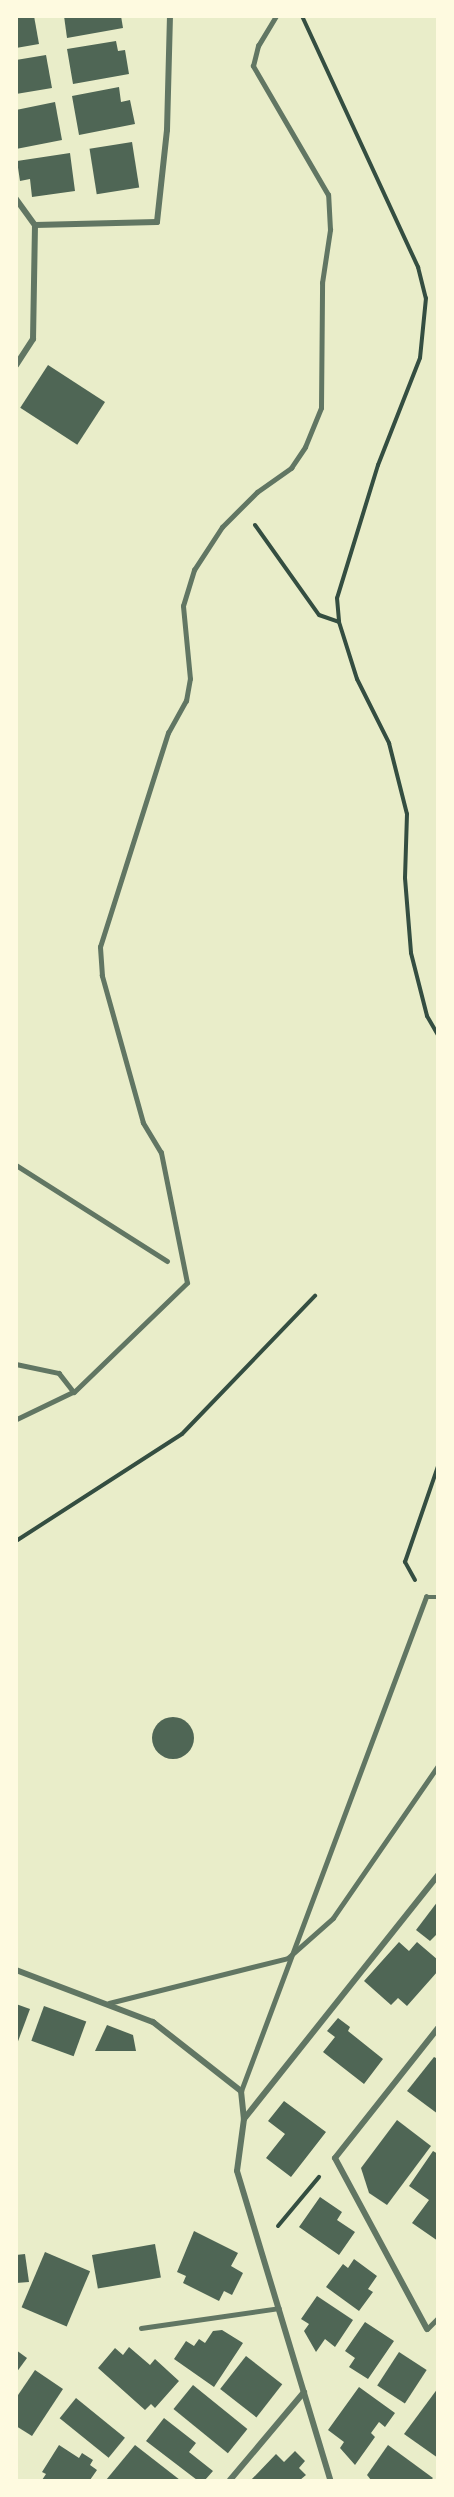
<!DOCTYPE html>
<html>
<head>
<meta charset="utf-8">
<style>
	body { margin:0 }
	#map { position:relative; width:454px; height:2497px; overflow:hidden; background:#e9edc9; font-family:Commissioner,sans-serif }
	div>[style] { position:absolute }
	.building>* { inset:0; background:#4f6655; transform-origin:0 0 }
	.round { border-radius:50% }
	.path>* { height:4px; margin:-2px; padding:0 2px; transform-origin:2px; border-radius:2px; background:#344e41 }
	.service>* { height:4.5px; margin:-2.25px; padding:0 2.25px; transform-origin:2.25px; border-radius:2.25px; background:#617663 }
	.minor>* { height:6px; margin:-3px; padding:0 3px; transform-origin:3px; border-radius:3px; background:#617663 }
	span { translate:-50% -50%; white-space:nowrap; text-align:center; line-height:1.15; -webkit-text-stroke:5px #fefae0; paint-order:stroke }
	.frame { position:absolute; inset:0; border:18px solid #fefae0; pointer-events:none }
</style>
</head>
<body>
<div id="map">
	<div class="building">
		<i style="clip-path:polygon(16px 16px,34px 16px,39px 44px,16px 48px)"></i>
		<i style="clip-path:polygon(64px 16px,121px 16px,123px 28px,67px 38px)"></i>
		<i style="clip-path:polygon(116px 41px,118px 51px,125px 50px,129px 74px,73px 84px,67px 49px)"></i>
		<i style="clip-path:polygon(46px 55px,52px 88px,16px 94px,16px 60px)"></i>
		<i style="clip-path:polygon(119px 87px,121px 102px,130px 100px,135px 124px,79px 135px,72px 96px)"></i>
		<i style="clip-path:polygon(55px 102px,62px 140px,16px 149px,16px 110px)"></i>
		<i style="left:132px;top:142px;width:46px;height:43px;rotate:81deg"></i>
		<i style="clip-path:polygon(70px 153px,75px 191px,32px 197px,30px 179px,20px 181px,17px 161px)"></i>
		<i style="left:48px;top:365px;width:68px;height:51px;rotate:33deg"></i>
		<i class="round" style="left:152px;top:1717px;width:42px;height:42px"></i>
		<i style="clip-path:polygon(438px 1901px,438px 1933px,430px 1941px,416px 1930px)"></i>
		<i style="clip-path:polygon(399px 1942px,409px 1951px,417px 1942px,438px 1960px,438px 1971px,407px 2006px,398px 1998px,391px 2005px,364px 1981px)"></i>
		<i style="clip-path:polygon(16px 2004px,30px 2009px,17px 2044px,16px 2044px)"></i>
		<i style="left:44px;top:2006px;width:45px;height:37px;rotate:20deg"></i>
		<i style="clip-path:polygon(338px 2018px,350px 2027px,348px 2031px,383px 2059px,364px 2084px,323px 2052px,335px 2037px,327px 2031px)"></i>
		<i style="clip-path:polygon(107px 2025px,133px 2035px,136px 2051px,95px 2051px)"></i>
		<i style="clip-path:polygon(434px 2057px,438px 2059px,438px 2114px,407px 2091px)"></i>
		<i style="clip-path:polygon(284px 2101px,326px 2132px,291px 2177px,266px 2158px,285px 2134px,268px 2121px)"></i>
		<i style="clip-path:polygon(397px 2120px,431px 2146px,387px 2205px,369px 2193px,361px 2168px)"></i>
		<i style="clip-path:polygon(433px 2151px,438px 2154px,438px 2241px,412px 2223px,429px 2200px,409px 2186px)"></i>
		<i style="clip-path:polygon(320px 2197px,342px 2212px,337px 2220px,355px 2232px,339px 2255px,299px 2227px)"></i>
		<i style="clip-path:polygon(194px 2231px,238px 2253px,231px 2266px,243px 2273px,232px 2295px,224px 2291px,219px 2301px,183px 2283px,186px 2276px,177px 2272px)"></i>
		<i style="left:155px;top:2244px;width:34px;height:64px;rotate:80deg"></i>
		<i style="left:45px;top:2252px;width:49px;height:60px;rotate:23deg"></i>
		<i style="clip-path:polygon(25px 2254px,29px 2282px,16px 2283px,16px 2255px)"></i>
		<i style="clip-path:polygon(354px 2259px,377px 2276px,368px 2289px,373px 2292px,359px 2311px,326px 2287px,343px 2264px,348px 2268px)"></i>
		<i style="clip-path:polygon(317px 2296px,353px 2320px,335px 2347px,325px 2339px,316px 2352px,304px 2331px,309px 2324px,301px 2319px)"></i>
		<i style="clip-path:polygon(365px 2322px,394px 2341px,368px 2379px,349px 2367px,355px 2358px,345px 2351px)"></i>
		<i style="clip-path:polygon(222px 2330px,243px 2343px,214px 2387px,174px 2359px,186px 2341px,194px 2346px,199px 2339px,205px 2343px,213px 2331px)"></i>
		<i style="clip-path:polygon(129px 2347px,150px 2365px,155px 2359px,179px 2381px,155px 2408px,151px 2404px,145px 2410px,98px 2368px,115px 2348px,123px 2355px)"></i>
		<i style="clip-path:polygon(16px 2350px,27px 2358px,16px 2373px)"></i>
		<i style="left:399px;top:2352px;width:33px;height:40px;rotate:33deg"></i>
		<i style="left:246px;top:2356px;width:46px;height:42px;rotate:38deg"></i>
		<i style="clip-path:polygon(35px 2370px,63px 2389px,32px 2436px,16px 2426px,16px 2398px)"></i>
		<i style="left:193px;top:2385px;width:70px;height:31px;rotate:39deg"></i>
		<i style="clip-path:polygon(359px 2387px,395px 2413px,385px 2427px,379px 2422px,371px 2433px,375px 2437px,355px 2465px,340px 2448px,344px 2442px,328px 2430px)"></i>
		<i style="clip-path:polygon(438px 2388px,438px 2458px,404px 2434px)"></i>
		<i style="left:76px;top:2398px;width:63px;height:26px;rotate:39deg"></i>
		<i style="clip-path:polygon(164px 2418px,196px 2443px,189px 2452px,213px 2471px,205px 2480px,197px 2480px,146px 2441px)"></i>
		<i style="clip-path:polygon(59px 2445px,79px 2458px,82px 2453px,93px 2460px,90px 2465px,97px 2470px,90px 2480px,42px 2480px,46px 2474px,42px 2472px)"></i>
		<i style="clip-path:polygon(135px 2445px,180px 2480px,106px 2480px)"></i>
		<i style="clip-path:polygon(388px 2445px,433px 2478px,431px 2480px,371px 2480px,367px 2475px)"></i>
		<i style="clip-path:polygon(295px 2451px,305px 2461px,299px 2468px,306px 2475px,300px 2480px,251px 2480px,276px 2454px,284px 2462px)"></i>
	</div>
	<div class="path">
		<i style="left:302px;top:16px;width:277px;rotate:65.2deg"></i>
		<i style="left:418px;top:267px;width:32px;rotate:76deg"></i>
		<i style="left:426px;top:298px;width:60px;rotate:95.7deg"></i>
		<i style="left:420px;top:358px;width:115px;rotate:111.4deg"></i>
		<i style="left:378px;top:465px;width:139px;rotate:107.1deg"></i>
		<i style="left:337px;top:598px;width:24px;rotate:85deg"></i>
		<i style="left:339px;top:622px;width:60px;rotate:72.5deg"></i>
		<i style="left:357px;top:679px;width:72px;rotate:63.4deg"></i>
		<i style="left:389px;top:743px;width:73px;rotate:75.8deg"></i>
		<i style="left:407px;top:814px;width:64px;rotate:91.8deg"></i>
		<i style="left:405px;top:878px;width:75px;rotate:85.4deg"></i>
		<i style="left:411px;top:953px;width:65px;rotate:75.7deg"></i>
		<i style="left:427px;top:1016px;width:22px;rotate:60deg"></i>
		<i style="left:255px;top:525px;width:110px;rotate:54.6deg"></i>
		<i style="left:319px;top:615px;width:21px;rotate:19deg"></i>
		<i style="left:16px;top:1541px;width:197px;rotate:-32.8deg"></i>
		<i style="left:182px;top:1434px;width:192px;rotate:-46.1deg"></i>
		<i style="left:415px;top:1580px;width:21px;rotate:-119deg"></i>
		<i style="left:405px;top:1562px;width:102px;rotate:-71deg"></i>
		<i style="left:278px;top:2226px;width:64px;rotate:-50.1deg"></i>
	</div>
	<div class="service">
		<i style="left:16px;top:1165px;width:179px;rotate:32.4deg"></i>
		<i style="left:16px;top:1364px;width:44px;rotate:11.8deg"></i>
		<i style="left:59px;top:1373px;width:24px;rotate:52deg"></i>
		<i style="left:74px;top:1392px;width:64px;rotate:154.2deg"></i>
		<i style="left:74px;top:1392px;width:157px;rotate:-44deg"></i>
		<i style="left:187px;top:1283px;width:133px;rotate:-101.3deg"></i>
		<i style="left:161px;top:1153px;width:35px;rotate:-121deg"></i>
		<i style="left:143px;top:1123px;width:153px;rotate:-105.6deg"></i>
		<i style="left:102px;top:976px;width:29px;rotate:-94deg"></i>
		<i style="left:100px;top:947px;width:225px;rotate:-72.4deg"></i>
		<i style="left:168px;top:733px;width:37px;rotate:-61deg"></i>
		<i style="left:186px;top:701px;width:22px;rotate:-80deg"></i>
		<i style="left:190px;top:679px;width:73px;rotate:-95.5deg"></i>
		<i style="left:183px;top:606px;width:38px;rotate:-73deg"></i>
		<i style="left:194px;top:570px;width:51px;rotate:-56.9deg"></i>
		<i style="left:222px;top:527px;width:49px;rotate:-45deg"></i>
		<i style="left:257px;top:492px;width:42px;rotate:-35.2deg"></i>
		<i style="left:291px;top:468px;width:25px;rotate:-56deg"></i>
		<i style="left:305px;top:447px;width:42px;rotate:-67.7deg"></i>
		<i style="left:321px;top:408px;width:125px;rotate:-89.5deg"></i>
		<i style="left:322px;top:283px;width:54px;rotate:-81.4deg"></i>
		<i style="left:330px;top:230px;width:35px;rotate:-93deg"></i>
		<i style="left:328px;top:195px;width:149px;rotate:-120.2deg"></i>
		<i style="left:253px;top:66px;width:21px;rotate:-76deg"></i>
		<i style="left:258px;top:46px;width:35px;rotate:-59deg"></i>
		<i style="left:109px;top:2003px;width:185px;rotate:-14.1deg"></i>
		<i style="left:288px;top:1958px;width:60px;rotate:-41.6deg"></i>
		<i style="left:333px;top:1918px;width:185px;rotate:-55.4deg"></i>
		<i style="left:241px;top:2091px;width:528px;rotate:-69.47deg"></i>
		<i style="left:426px;top:1597px;width:12px"></i>
		<i style="left:141px;top:2328px;width:139px;rotate:-8.2deg"></i>
		<i style="left:427px;top:2329px;width:16px;rotate:-45deg"></i>
	</div>
	<div class="minor">
		<i style="left:16px;top:199px;width:32px;rotate:54deg"></i>
		<i style="left:35px;top:225px;width:114px;rotate:91deg"></i>
		<i style="left:33px;top:339px;width:31px;rotate:123deg"></i>
		<i style="left:35px;top:225px;width:122px;rotate:-1.4deg"></i>
		<i style="left:157px;top:222px;width:93px;rotate:-83.8deg"></i>
		<i style="left:167px;top:130px;width:114px;rotate:-88.5deg"></i>
		<i style="left:16px;top:1970px;width:147px;rotate:20.8deg"></i>
		<i style="left:153px;top:2022px;width:112px;rotate:38.1deg"></i>
		<i style="left:241px;top:2091px;width:28px;rotate:84deg"></i>
		<i style="left:244px;top:2119px;width:52px;rotate:97.7deg"></i>
		<i style="left:237px;top:2171px;width:323px;rotate:73.2deg"></i>
		<i style="left:244px;top:2119px;width:312px;rotate:-51.5deg"></i>
		<i style="left:427px;top:2329px;width:194px;rotate:-118.3deg"></i>
		<i style="left:335px;top:2158px;width:166px;rotate:-51.6deg"></i>
		<i style="left:230px;top:2480px;width:115px;rotate:-49.9deg"></i>
	</div>
	<div class="frame"></div>
</div>
</body>
</html>
